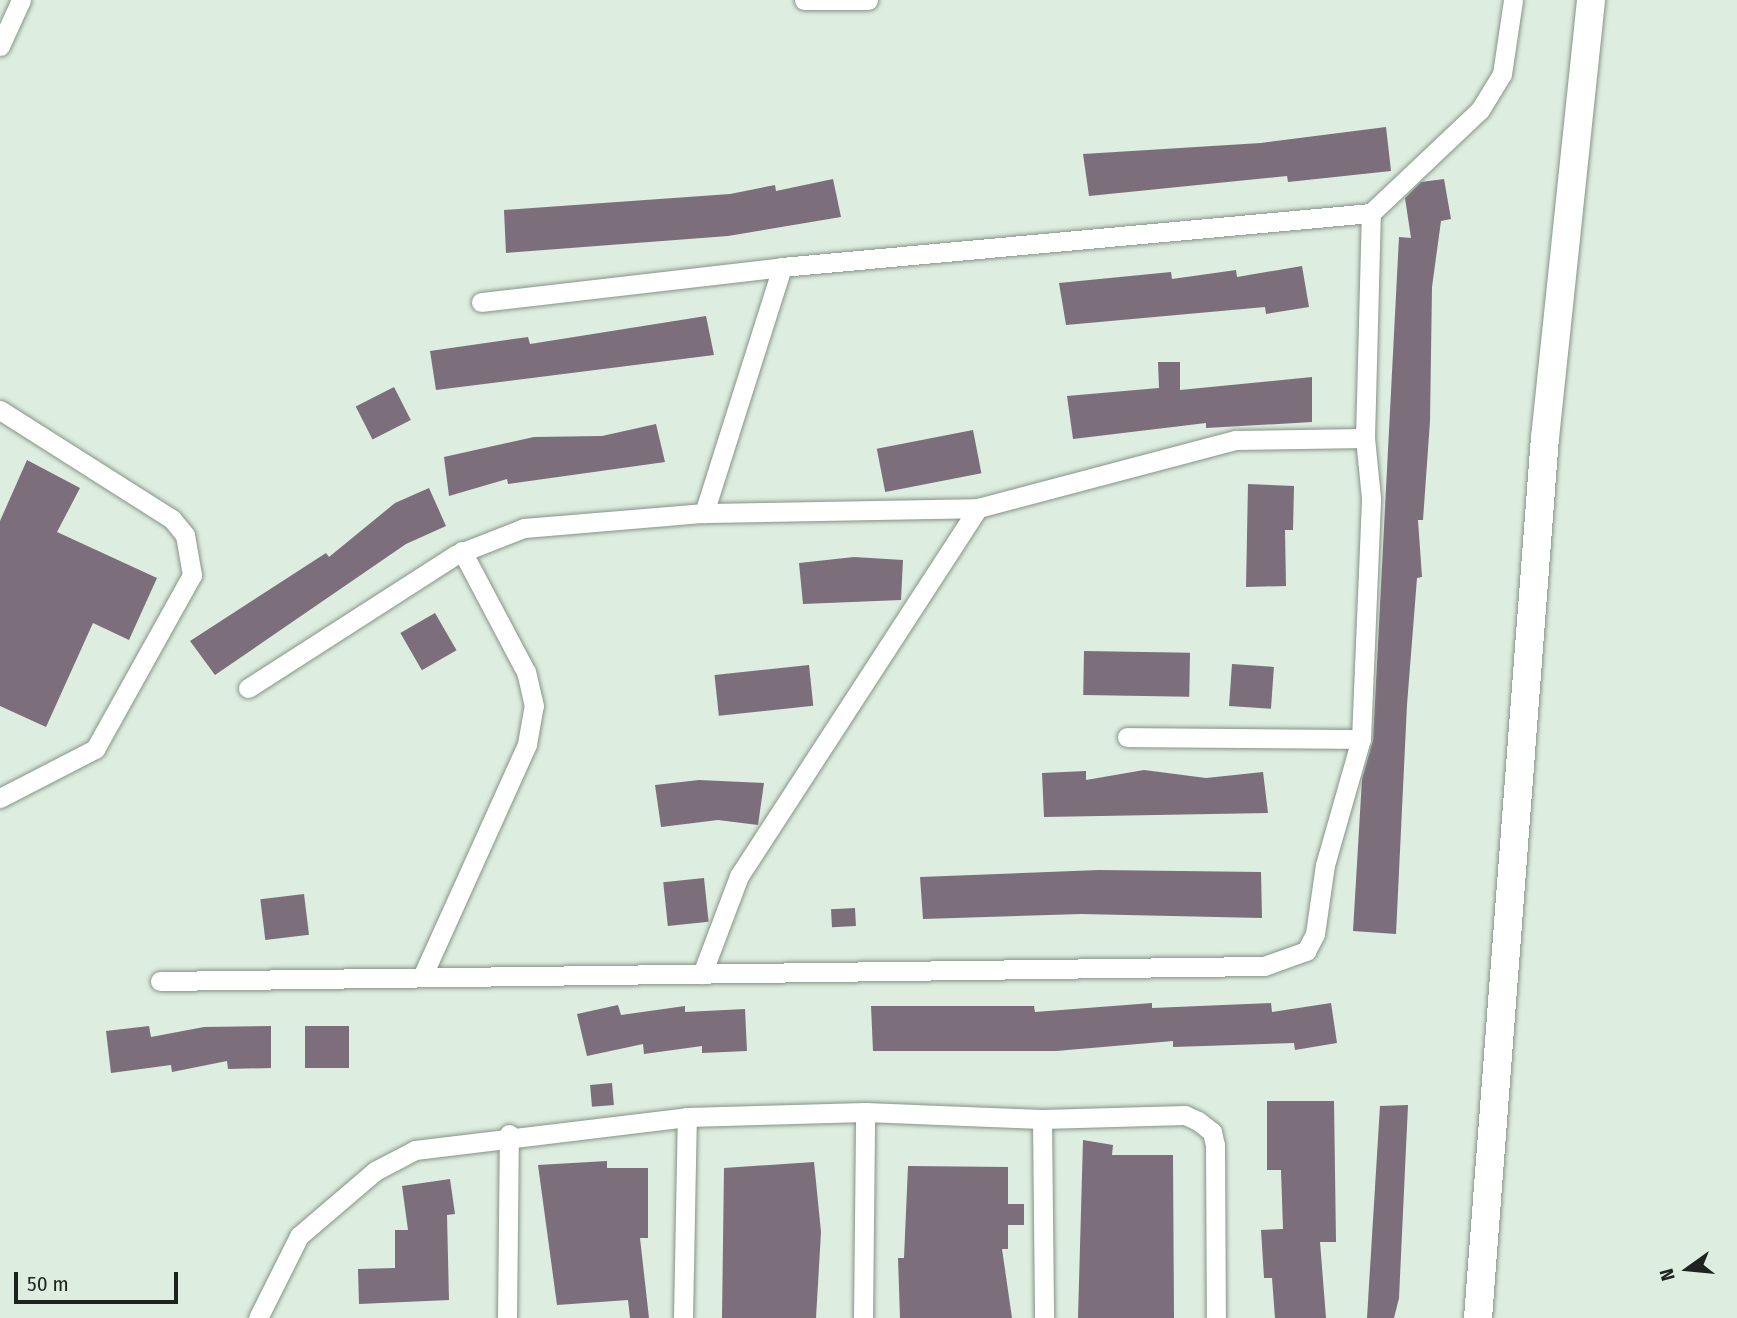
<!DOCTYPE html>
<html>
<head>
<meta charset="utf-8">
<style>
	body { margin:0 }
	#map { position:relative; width:1737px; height:1318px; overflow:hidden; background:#ddeddf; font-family:"Fira Sans Condensed",sans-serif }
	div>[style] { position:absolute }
	.building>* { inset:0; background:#7c6e7b; transform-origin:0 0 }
	.roads { filter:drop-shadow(0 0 2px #859487) drop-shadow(0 0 2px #859487) }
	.street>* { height:19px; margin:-9.5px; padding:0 9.5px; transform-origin:9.5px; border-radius:9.5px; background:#fff }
	.secondary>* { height:28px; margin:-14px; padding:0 14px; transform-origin:14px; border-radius:14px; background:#fff }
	span { translate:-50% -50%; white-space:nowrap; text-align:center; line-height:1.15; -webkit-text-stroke:6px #ddeddf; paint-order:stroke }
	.north { position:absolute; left:1653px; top:1234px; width:70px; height:70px; -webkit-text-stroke:5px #ddeddf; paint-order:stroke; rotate:255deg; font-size:19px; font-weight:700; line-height:28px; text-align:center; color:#1d231e }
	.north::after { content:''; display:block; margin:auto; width:24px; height:32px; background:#1d231e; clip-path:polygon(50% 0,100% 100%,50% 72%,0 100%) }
	.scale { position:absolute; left:14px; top:1272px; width:164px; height:32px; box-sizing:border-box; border:4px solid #1d231e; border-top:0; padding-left:9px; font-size:21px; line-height:24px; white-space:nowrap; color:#1d231e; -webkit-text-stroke:5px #ddeddf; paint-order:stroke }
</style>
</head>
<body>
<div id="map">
	<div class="building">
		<i style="clip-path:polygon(1386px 127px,1391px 171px,1288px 182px,1287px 176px,1089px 196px,1083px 154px,1261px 143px)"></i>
		<i style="clip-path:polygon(833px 179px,841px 217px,728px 236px,506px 253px,504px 210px,730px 194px,775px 185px,776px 191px)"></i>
		<i style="clip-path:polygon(1444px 179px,1451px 219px,1441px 221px,1432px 287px,1430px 421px,1423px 520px,1418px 520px,1422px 577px,1417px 578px,1407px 705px,1396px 934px,1353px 931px,1362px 779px,1373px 740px,1399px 237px,1411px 238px,1405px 198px,1421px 182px)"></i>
		<i style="clip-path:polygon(1302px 266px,1309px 307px,1266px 314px,1265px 307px,1066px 325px,1059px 283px,1171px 272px,1172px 279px,1236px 270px,1237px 277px)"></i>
		<i style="clip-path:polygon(706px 316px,714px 355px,436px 390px,430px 351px,528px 337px,530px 344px)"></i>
		<i style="clip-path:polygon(1158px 362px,1180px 362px,1180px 390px,1312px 377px,1312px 422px,1206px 428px,1206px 423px,1073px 439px,1067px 396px,1159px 388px)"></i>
		<i style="left:394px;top:387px;width:37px;height:43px;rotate:63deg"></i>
		<i style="clip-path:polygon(656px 424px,665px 462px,508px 484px,507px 479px,449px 496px,444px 457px,534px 437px,602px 436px)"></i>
		<i style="left:973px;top:430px;width:44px;height:98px;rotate:79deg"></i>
		<i style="clip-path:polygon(27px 460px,80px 488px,57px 532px,157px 578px,129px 640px,93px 623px,46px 727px,0 706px,0 521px)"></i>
		<i style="clip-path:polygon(1248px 484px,1294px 486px,1293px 530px,1285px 530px,1286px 586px,1246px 587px)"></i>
		<i style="clip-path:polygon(429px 488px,446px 526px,406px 544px,215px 675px,190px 641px,326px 553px,329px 557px,395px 503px)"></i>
		<i style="clip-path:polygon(854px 557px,903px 560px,901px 600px,803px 604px,799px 563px)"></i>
		<i style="left:435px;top:613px;width:43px;height:40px;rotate:60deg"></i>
		<i style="left:1084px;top:651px;width:106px;height:44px;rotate:1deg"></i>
		<i style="left:1232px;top:664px;width:42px;height:42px;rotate:4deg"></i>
		<i style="left:809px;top:665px;width:41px;height:95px;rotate:84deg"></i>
		<i style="clip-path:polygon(1144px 770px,1206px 778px,1263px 772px,1268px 813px,1044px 817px,1042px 773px,1086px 771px,1086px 780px)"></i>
		<i style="clip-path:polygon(699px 780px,764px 783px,758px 825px,718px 820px,661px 827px,655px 785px)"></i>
		<i style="clip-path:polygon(1099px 870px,1261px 872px,1262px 918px,1081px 914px,923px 919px,920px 877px)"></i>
		<i style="left:704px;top:878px;width:44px;height:41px;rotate:84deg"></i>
		<i style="left:304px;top:894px;width:41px;height:44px;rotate:83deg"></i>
		<i style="left:855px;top:908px;width:18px;height:24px;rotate:87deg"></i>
		<i style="clip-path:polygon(1152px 1003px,1152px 1008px,1271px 1003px,1272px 1012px,1331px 1003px,1337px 1043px,1295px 1050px,1294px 1043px,1173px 1047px,1173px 1041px,1056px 1051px,873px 1051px,871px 1006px,1034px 1006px,1035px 1012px)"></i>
		<i style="clip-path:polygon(618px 1005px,621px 1015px,685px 1006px,685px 1012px,745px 1009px,747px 1051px,702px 1053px,702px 1046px,644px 1054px,643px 1044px,587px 1056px,577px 1014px)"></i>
		<i style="clip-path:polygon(149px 1026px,151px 1037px,204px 1027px,271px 1026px,271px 1068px,228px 1069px,227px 1061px,172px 1072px,171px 1065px,111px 1073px,106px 1031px)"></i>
		<i style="left:305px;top:1026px;width:44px;height:42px"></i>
		<i style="left:612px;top:1083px;width:22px;height:22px;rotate:85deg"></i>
		<i style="clip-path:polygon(1267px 1101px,1334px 1101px,1336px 1242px,1320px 1242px,1326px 1318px,1275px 1318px,1272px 1278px,1264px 1278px,1261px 1230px,1283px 1229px,1281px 1170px,1267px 1170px)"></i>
		<i style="clip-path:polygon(1408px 1105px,1399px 1298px,1394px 1318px,1367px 1318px,1380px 1106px)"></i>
		<i style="clip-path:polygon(1083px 1140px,1113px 1145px,1112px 1155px,1173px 1155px,1174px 1318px,1078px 1318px)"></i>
		<i style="clip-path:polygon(607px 1161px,607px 1168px,648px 1168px,648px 1238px,640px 1238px,649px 1318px,630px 1318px,628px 1300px,557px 1305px,538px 1165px)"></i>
		<i style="clip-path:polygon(814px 1162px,821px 1232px,816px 1318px,722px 1318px,724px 1168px)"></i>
		<i style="clip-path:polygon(908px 1166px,1008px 1167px,1008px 1204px,1024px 1204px,1024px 1225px,1008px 1225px,1008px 1249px,1002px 1249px,1012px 1318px,900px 1318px,898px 1258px,904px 1258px)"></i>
		<i style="clip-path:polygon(450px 1179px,455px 1214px,447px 1215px,449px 1300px,359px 1304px,358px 1269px,395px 1268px,395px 1230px,408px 1230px,402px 1186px)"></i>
	</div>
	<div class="roads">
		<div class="street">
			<i style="left:804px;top:0;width:64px"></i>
			<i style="left:0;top:46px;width:51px;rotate:-65.5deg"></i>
			<i style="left:481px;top:302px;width:303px;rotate:-6.6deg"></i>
			<i style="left:782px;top:267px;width:591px;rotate:-5.24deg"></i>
			<i style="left:0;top:410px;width:204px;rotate:32.4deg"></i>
			<i style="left:172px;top:519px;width:21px;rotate:51deg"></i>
			<i style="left:185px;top:535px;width:41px;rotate:80.1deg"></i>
			<i style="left:192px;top:575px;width:199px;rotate:119.1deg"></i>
			<i style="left:95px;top:749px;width:107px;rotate:152.7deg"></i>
			<i style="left:704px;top:513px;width:258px;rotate:-72.4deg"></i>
			<i style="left:248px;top:688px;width:246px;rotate:-32.7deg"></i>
			<i style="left:455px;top:555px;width:74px;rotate:-21.4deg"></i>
			<i style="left:524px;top:528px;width:181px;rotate:-4.8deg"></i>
			<i style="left:704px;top:513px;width:274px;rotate:-1deg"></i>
			<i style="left:1127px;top:737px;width:234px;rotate:0.5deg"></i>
			<i style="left:702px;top:974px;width:105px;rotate:-69.3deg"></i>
			<i style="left:739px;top:876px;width:439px;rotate:-57deg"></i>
			<i style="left:978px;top:508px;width:267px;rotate:-14.8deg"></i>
			<i style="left:1236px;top:440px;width:129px;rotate:-0.9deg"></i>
			<i style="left:422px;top:977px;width:256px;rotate:-65.7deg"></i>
			<i style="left:527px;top:744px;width:39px;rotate:-80deg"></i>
			<i style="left:534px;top:706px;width:35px;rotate:-103deg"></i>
			<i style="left:526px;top:672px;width:137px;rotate:-117.9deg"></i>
			<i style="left:160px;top:981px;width:1104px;rotate:-0.78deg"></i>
			<i style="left:1264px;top:966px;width:45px;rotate:-19.7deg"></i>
			<i style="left:1306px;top:951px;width:19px;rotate:-62deg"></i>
			<i style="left:1315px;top:934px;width:70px;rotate:-81.8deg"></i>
			<i style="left:1325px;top:865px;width:131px;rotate:-74.1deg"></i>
			<i style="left:1361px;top:739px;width:241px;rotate:-87.6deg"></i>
			<i style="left:1371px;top:498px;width:60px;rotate:-95.7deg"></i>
			<i style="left:1365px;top:438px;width:225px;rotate:-88.5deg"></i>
			<i style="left:1371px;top:213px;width:150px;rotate:-43.4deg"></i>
			<i style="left:1480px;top:110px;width:42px;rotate:-58.6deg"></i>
			<i style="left:1502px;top:74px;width:75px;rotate:-81.5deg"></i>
			<i style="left:1042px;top:1119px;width:199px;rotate:89.4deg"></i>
			<i style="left:258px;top:1318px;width:92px;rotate:-63.4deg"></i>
			<i style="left:299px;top:1236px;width:100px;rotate:-40.5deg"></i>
			<i style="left:375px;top:1171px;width:45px;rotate:-27.7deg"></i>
			<i style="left:415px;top:1150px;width:274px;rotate:-6.9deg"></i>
			<i style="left:687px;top:1117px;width:178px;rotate:-1.6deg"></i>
			<i style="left:865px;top:1112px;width:177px;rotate:2.3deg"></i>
			<i style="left:1042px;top:1119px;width:143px;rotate:-1.6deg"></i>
			<i style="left:1185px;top:1115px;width:14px;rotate:25deg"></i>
			<i style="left:1198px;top:1121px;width:18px;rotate:38deg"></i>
			<i style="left:1212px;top:1132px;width:13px;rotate:77deg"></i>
			<i style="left:1215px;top:1145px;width:173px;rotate:89.7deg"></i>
			<i style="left:507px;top:1318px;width:184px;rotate:-89.4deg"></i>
			<i style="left:683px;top:1318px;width:201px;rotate:-88.9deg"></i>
			<i style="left:863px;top:1318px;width:206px;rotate:-89.4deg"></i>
		</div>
		<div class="secondary">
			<i style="left:1478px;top:1318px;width:883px;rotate:-85.65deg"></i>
			<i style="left:1545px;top:438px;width:440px;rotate:-84deg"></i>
		</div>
	</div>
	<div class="north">N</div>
	<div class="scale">50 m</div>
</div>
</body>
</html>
